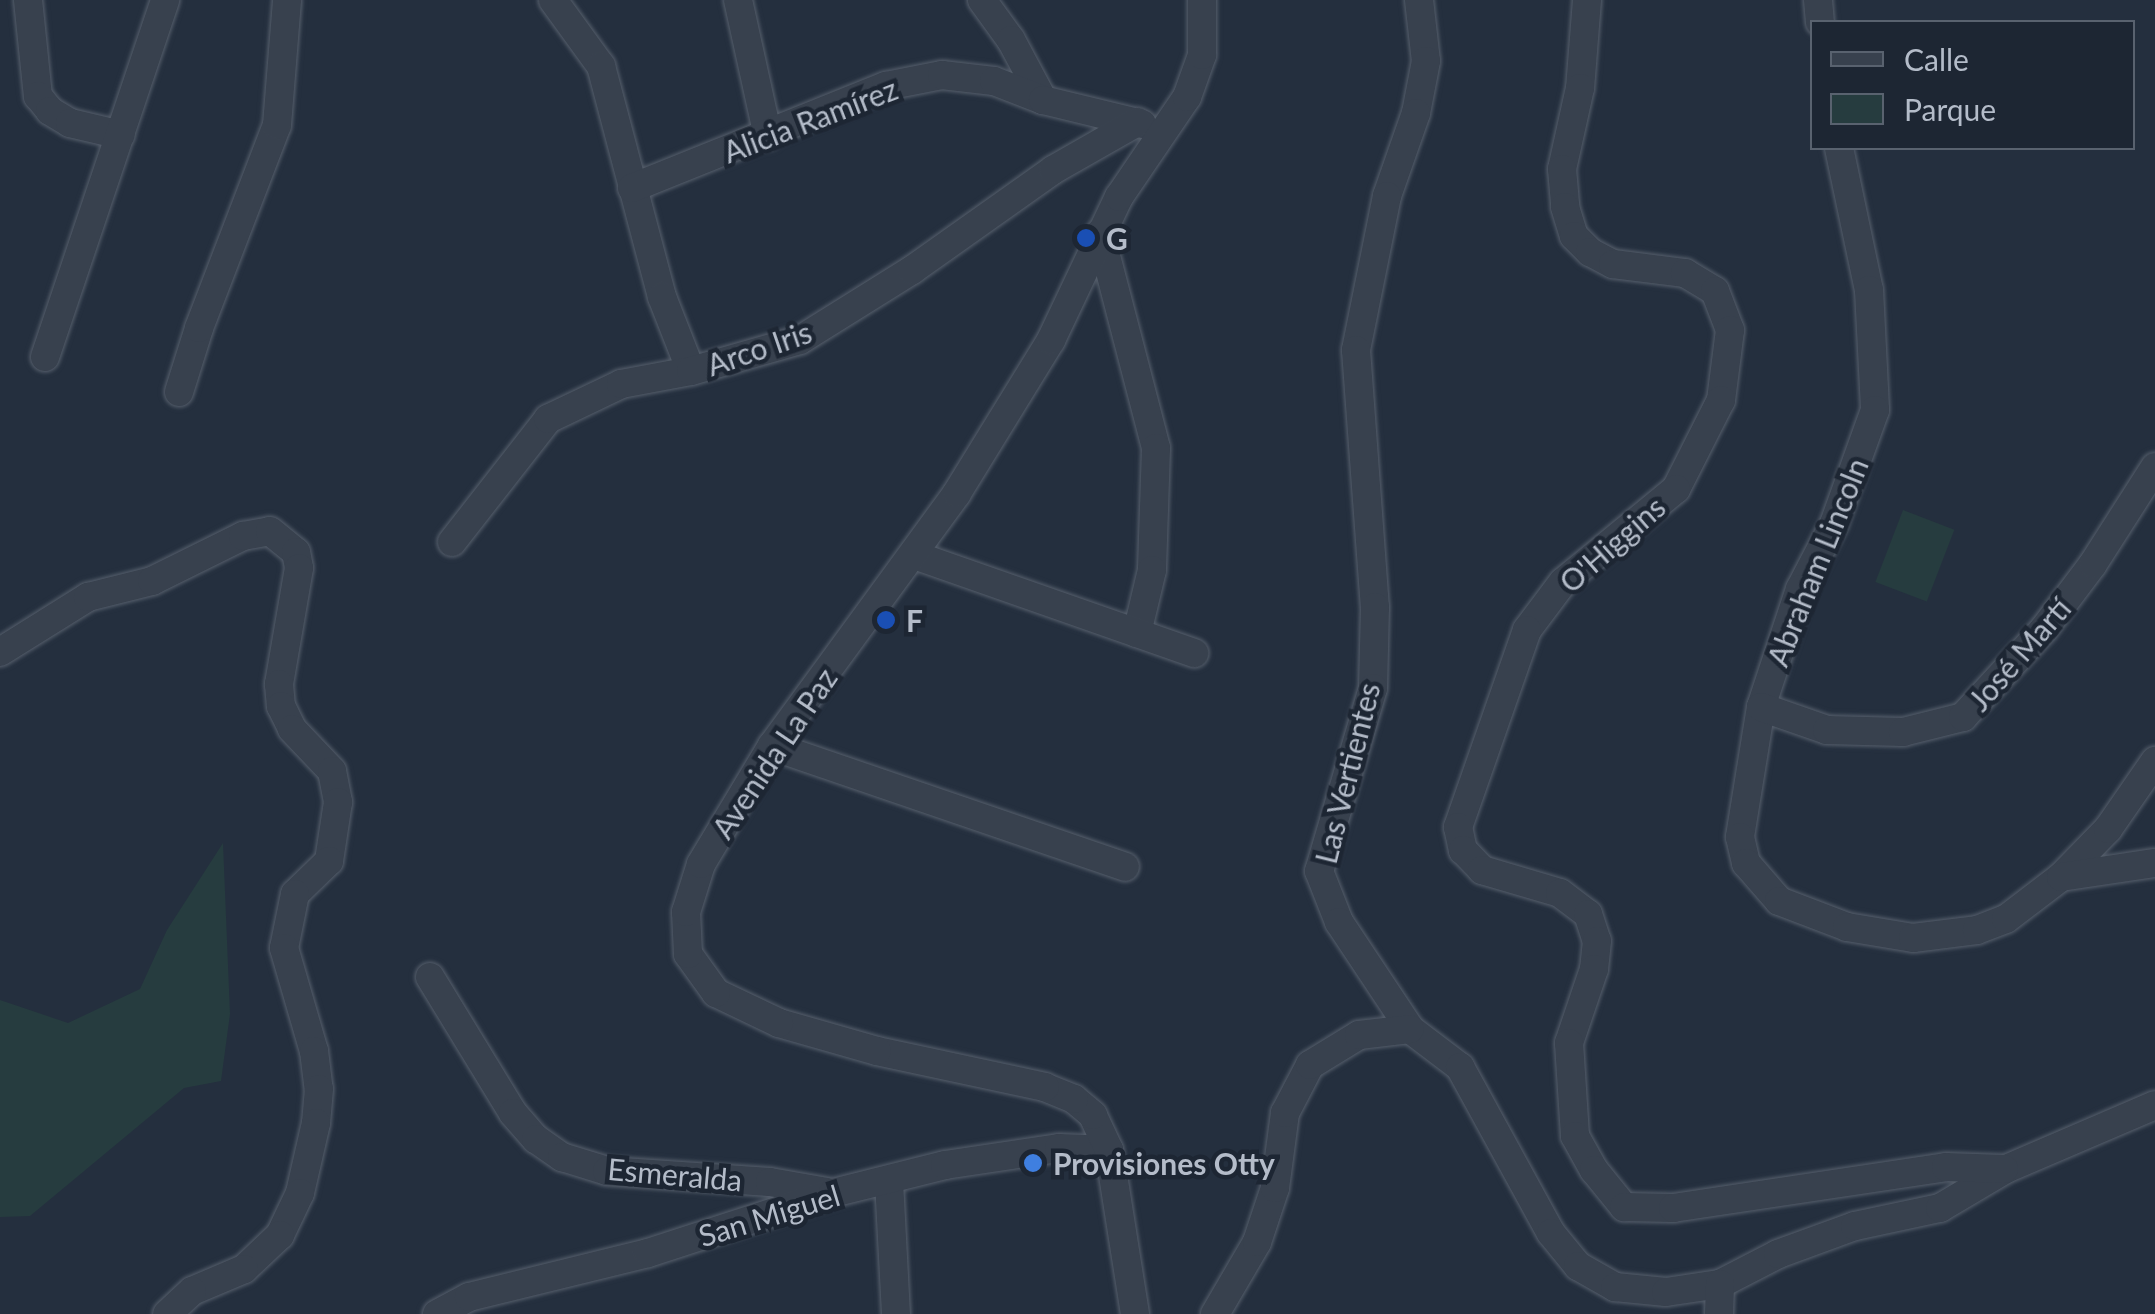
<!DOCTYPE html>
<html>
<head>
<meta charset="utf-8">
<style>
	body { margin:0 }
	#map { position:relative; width:2155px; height:1314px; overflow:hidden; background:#242f3e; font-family:Lato,sans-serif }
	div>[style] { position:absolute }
	.green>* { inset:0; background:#263c3f; transform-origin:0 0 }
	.roads { filter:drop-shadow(0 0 2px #565f6c) drop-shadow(0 0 2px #565f6c) }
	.minor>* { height:28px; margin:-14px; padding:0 14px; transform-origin:14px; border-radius:14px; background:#38414e }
	.dots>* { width:28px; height:28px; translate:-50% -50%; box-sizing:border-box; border:5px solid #1d2633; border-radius:50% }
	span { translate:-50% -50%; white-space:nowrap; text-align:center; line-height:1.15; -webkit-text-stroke:9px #1d2633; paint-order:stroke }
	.street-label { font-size:30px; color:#b4bcc9 }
	.poi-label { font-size:30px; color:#b4bcc9; font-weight:700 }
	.left { translate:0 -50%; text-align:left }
	.legend { position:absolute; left:1810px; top:20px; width:325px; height:130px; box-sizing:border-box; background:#1d2633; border:2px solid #59626f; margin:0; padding:12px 18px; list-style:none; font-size:30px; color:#b4bcc9 }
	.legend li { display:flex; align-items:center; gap:20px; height:50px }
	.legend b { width:50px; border:2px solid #59626f }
</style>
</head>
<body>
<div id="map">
	<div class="green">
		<i style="left:1903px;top:510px;width:55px;height:77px;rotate:21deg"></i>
		<i style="clip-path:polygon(223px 843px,230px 1014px,221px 1081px,184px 1088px,30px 1216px,0 1217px,0 1000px,68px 1023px,140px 989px,167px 930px)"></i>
	</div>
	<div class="roads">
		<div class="minor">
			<i style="left:28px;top:0;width:97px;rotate:84.1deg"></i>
			<i style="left:38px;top:96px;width:19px;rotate:51deg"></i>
			<i style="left:50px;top:111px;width:23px;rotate:31deg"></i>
			<i style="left:70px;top:123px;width:52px;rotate:13.2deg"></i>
			<i style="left:553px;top:0;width:82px;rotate:54deg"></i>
			<i style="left:601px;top:66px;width:239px;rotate:75.2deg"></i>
			<i style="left:662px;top:297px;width:79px;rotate:68.6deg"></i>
			<i style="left:738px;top:0;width:139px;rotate:77.6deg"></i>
			<i style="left:982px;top:0;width:49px;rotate:54.1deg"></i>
			<i style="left:1011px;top:40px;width:68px;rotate:61.9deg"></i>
			<i style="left:1419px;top:0;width:61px;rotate:83.5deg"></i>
			<i style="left:1426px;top:61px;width:53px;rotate:100.9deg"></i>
			<i style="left:1416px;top:113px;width:88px;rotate:109.3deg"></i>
			<i style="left:1387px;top:196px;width:157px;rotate:101.4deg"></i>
			<i style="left:1356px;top:350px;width:258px;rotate:85.8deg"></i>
			<i style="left:1375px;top:607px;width:81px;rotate:91.4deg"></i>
			<i style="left:1373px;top:688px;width:191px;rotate:106.4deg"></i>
			<i style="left:1319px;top:871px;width:55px;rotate:68.6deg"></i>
			<i style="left:1339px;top:922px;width:128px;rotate:56.4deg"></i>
			<i style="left:1410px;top:1029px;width:63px;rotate:37.2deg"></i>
			<i style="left:1460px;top:1067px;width:189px;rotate:61.3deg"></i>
			<i style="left:1551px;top:1233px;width:43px;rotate:50.7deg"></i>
			<i style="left:1578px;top:1266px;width:43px;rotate:29.6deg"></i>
			<i style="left:1615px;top:1287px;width:51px;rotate:5.6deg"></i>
			<i style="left:1666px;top:1292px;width:55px;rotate:-8.4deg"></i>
			<i style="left:1720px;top:1284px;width:65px;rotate:-27.3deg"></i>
			<i style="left:1778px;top:1254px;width:82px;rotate:-20deg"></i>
			<i style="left:1855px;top:1226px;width:87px;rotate:-12deg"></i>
			<i style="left:1940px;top:1208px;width:77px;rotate:-30.6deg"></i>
			<i style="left:2006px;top:1169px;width:162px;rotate:-23.2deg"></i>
			<i style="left:1587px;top:0;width:88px;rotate:94.5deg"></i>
			<i style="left:1580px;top:88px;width:83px;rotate:102.5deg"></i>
			<i style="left:1562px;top:169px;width:38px;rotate:85deg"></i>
			<i style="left:1565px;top:207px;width:30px;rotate:73deg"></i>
			<i style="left:1574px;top:236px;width:23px;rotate:45deg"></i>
			<i style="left:1590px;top:252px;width:26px;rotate:28deg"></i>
			<i style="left:1613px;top:264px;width:73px;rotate:7.1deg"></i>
			<i style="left:1685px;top:273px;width:35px;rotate:31deg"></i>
			<i style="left:1715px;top:291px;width:42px;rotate:69deg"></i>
			<i style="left:1730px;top:330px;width:71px;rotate:97.3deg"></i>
			<i style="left:1721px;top:400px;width:100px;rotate:116.8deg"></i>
			<i style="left:1676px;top:489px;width:146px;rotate:140.5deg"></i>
			<i style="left:1563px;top:582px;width:60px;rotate:126.9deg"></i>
			<i style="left:1527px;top:630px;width:209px;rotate:109.3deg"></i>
			<i style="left:1458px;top:827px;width:24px;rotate:78deg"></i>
			<i style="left:1463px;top:850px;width:28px;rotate:46deg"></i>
			<i style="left:1482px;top:870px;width:81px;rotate:16.4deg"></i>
			<i style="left:1560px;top:893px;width:35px;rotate:37deg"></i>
			<i style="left:1588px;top:914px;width:28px;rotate:72deg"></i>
			<i style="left:1597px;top:941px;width:28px;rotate:96deg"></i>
			<i style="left:1594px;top:969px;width:78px;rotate:108.7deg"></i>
			<i style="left:1569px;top:1043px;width:93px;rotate:86.3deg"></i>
			<i style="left:1575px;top:1136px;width:39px;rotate:61deg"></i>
			<i style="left:1594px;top:1170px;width:48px;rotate:51deg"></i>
			<i style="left:1624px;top:1207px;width:49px;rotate:1.2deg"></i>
			<i style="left:1673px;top:1208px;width:276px;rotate:-8.5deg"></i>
			<i style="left:1946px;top:1167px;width:58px;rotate:2deg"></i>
			<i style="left:1818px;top:0;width:22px;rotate:85deg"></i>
			<i style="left:1839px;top:148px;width:145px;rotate:78.1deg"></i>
			<i style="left:1869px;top:290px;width:120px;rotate:87.1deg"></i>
			<i style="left:1875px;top:410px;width:121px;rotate:109.8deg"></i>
			<i style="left:1834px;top:524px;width:73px;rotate:117.6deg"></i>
			<i style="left:1800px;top:589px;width:124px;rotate:108.3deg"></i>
			<i style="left:1761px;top:707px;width:132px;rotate:99.2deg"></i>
			<i style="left:1740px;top:837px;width:27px;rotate:77deg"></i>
			<i style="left:1746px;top:863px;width:50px;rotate:49deg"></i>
			<i style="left:1779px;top:901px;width:73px;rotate:20.9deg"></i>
			<i style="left:1847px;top:927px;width:67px;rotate:9.5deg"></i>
			<i style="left:1913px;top:938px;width:64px;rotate:-7.1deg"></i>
			<i style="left:1977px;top:930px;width:31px;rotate:-21deg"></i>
			<i style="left:2006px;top:919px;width:69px;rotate:-37.4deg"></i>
			<i style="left:2061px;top:877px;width:67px;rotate:-45.6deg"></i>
			<i style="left:2108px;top:829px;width:83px;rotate:-55.3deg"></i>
			<i style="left:632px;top:188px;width:274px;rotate:-21.9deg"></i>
			<i style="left:886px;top:86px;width:57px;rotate:-11.1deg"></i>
			<i style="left:942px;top:75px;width:52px;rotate:6.6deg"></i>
			<i style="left:994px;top:81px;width:53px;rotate:21.2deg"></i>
			<i style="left:1043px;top:100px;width:102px;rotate:13.6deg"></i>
			<i style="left:1100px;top:233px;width:222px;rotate:75.4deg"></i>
			<i style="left:1156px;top:448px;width:122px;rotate:91.9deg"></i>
			<i style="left:1152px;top:570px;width:65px;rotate:103.4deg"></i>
			<i style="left:45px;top:357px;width:377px;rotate:-71.4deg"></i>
			<i style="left:179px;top:392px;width:67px;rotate:-72.6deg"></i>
			<i style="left:199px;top:328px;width:217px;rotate:-69deg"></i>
			<i style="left:277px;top:125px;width:125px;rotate:-85.4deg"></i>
			<i style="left:452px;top:542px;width:156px;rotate:-52deg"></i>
			<i style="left:548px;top:419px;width:81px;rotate:-25.6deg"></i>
			<i style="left:621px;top:384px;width:71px;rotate:-10.5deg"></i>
			<i style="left:691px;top:371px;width:113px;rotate:-15.9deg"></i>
			<i style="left:800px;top:340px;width:132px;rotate:-32deg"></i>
			<i style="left:912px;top:270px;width:173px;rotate:-35.3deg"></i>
			<i style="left:1053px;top:170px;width:97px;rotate:-29.7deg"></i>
			<i style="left:914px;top:555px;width:297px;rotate:19.3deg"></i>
			<i style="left:0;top:652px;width:104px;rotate:-32deg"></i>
			<i style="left:88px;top:597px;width:66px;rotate:-14deg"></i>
			<i style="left:152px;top:581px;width:102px;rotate:-26.3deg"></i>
			<i style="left:243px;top:536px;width:27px;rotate:-10deg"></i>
			<i style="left:270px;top:531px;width:33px;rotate:39deg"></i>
			<i style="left:296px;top:552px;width:16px;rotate:79deg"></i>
			<i style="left:299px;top:568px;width:118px;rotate:99.8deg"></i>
			<i style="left:279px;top:684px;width:22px;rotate:85deg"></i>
			<i style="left:281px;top:706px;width:25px;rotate:64deg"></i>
			<i style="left:292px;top:729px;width:58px;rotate:46.4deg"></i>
			<i style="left:332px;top:771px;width:32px;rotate:79deg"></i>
			<i style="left:338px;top:802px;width:60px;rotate:98.7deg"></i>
			<i style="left:329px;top:861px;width:47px;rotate:135.9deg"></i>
			<i style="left:295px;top:894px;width:55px;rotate:101.5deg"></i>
			<i style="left:284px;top:948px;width:107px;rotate:73.8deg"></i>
			<i style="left:314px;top:1051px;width:38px;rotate:83deg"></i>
			<i style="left:319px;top:1089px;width:34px;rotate:95deg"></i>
			<i style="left:316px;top:1123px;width:72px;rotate:102.9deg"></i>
			<i style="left:300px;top:1193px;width:47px;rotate:115.5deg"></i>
			<i style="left:280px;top:1235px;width:50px;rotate:136.6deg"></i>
			<i style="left:244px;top:1269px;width:56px;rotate:157.1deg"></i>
			<i style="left:192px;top:1291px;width:34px;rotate:137deg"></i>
			<i style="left:1761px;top:707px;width:70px;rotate:19.2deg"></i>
			<i style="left:1827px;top:730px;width:76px;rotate:1.5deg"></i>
			<i style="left:1903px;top:732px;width:62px;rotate:-14deg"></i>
			<i style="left:1963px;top:717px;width:120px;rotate:-47.4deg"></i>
			<i style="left:2044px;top:629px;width:81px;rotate:-53deg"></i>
			<i style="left:2093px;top:564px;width:115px;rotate:-57.4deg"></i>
			<i style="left:772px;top:746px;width:373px;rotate:18.9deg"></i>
			<i style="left:2061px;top:877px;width:95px;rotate:-8.5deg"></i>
			<i style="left:430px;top:977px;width:159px;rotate:58.6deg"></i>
			<i style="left:513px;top:1113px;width:35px;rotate:49deg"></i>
			<i style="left:536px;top:1139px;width:32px;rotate:35deg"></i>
			<i style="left:562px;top:1157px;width:47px;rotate:17.3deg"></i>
			<i style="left:607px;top:1171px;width:163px;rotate:3.9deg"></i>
			<i style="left:770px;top:1182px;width:58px;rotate:10deg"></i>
			<i style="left:889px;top:1181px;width:133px;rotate:87deg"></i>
			<i style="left:437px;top:1314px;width:36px;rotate:-28deg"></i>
			<i style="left:469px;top:1297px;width:184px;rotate:-13.8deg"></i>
			<i style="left:648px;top:1253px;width:194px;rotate:-18deg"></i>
			<i style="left:833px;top:1193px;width:115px;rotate:-14deg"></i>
			<i style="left:945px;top:1165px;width:115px;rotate:-8.5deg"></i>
			<i style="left:1059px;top:1148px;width:50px;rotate:2.3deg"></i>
			<i style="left:1135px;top:1314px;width:166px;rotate:-99deg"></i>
			<i style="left:1109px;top:1150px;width:38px;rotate:-115deg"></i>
			<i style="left:1093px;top:1115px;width:25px;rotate:-140deg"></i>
			<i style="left:1074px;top:1099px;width:31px;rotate:-158deg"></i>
			<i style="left:1045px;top:1087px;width:172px;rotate:-167.9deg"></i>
			<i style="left:877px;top:1051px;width:102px;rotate:-164.1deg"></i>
			<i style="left:779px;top:1023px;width:70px;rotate:-154.5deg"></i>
			<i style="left:716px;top:993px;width:48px;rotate:-125.7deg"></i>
			<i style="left:688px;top:954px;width:42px;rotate:-92.7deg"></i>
			<i style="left:686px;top:912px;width:50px;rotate:-72.6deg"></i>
			<i style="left:701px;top:864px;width:138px;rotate:-59deg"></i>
			<i style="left:772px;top:746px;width:313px;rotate:-53.8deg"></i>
			<i style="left:957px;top:493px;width:180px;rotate:-58.4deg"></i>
			<i style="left:1051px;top:340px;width:158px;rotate:-64.6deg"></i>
			<i style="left:1119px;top:197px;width:121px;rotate:-55.8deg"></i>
			<i style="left:1187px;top:97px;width:45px;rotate:-70.3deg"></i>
			<i style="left:1202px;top:55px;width:55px;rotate:-90deg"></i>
			<i style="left:1215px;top:1314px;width:83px;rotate:-59.7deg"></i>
			<i style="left:1257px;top:1242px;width:57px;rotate:-71.6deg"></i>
			<i style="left:1275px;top:1188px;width:76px;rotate:-82.4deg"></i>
			<i style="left:1285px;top:1113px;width:54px;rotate:-62.5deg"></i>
			<i style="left:1310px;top:1065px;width:57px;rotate:-31.5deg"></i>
			<i style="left:1359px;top:1035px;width:51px;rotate:-6.7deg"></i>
			<i style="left:1719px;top:1314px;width:30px;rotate:-88deg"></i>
		</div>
	</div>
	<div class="dots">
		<i style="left:1086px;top:238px;background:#1a4fb4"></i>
		<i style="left:886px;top:620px;background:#1a4fb4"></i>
		<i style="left:1033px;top:1163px;background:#3f7fe0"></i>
	</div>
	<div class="street-label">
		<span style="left:810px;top:120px;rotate:-21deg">Alicia Ramírez</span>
		<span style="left:759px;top:348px;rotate:-19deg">Arco Iris</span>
		<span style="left:1612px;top:544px;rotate:-41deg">O'Higgins</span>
		<span style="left:1817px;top:562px;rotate:-68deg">Abraham Lincoln</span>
		<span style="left:2019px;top:654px;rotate:-49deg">José Martí</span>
		<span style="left:774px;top:753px;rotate:-56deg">Avenida La Paz</span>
		<span style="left:1347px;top:773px;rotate:-76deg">Las Vertientes</span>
		<span style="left:675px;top:1174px;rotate:5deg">Esmeralda</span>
		<span style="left:769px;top:1215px;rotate:-17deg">San Miguel</span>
	</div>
	<div class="poi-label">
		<span class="left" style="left:1106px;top:238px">G</span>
		<span class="left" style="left:906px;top:620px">F</span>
		<span class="left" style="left:1053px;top:1163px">Provisiones Otty</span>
	</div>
	<ul class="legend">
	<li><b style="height:12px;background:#38414e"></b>Calle</li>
	<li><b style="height:28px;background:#263c3f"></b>Parque</li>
	</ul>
</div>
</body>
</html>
